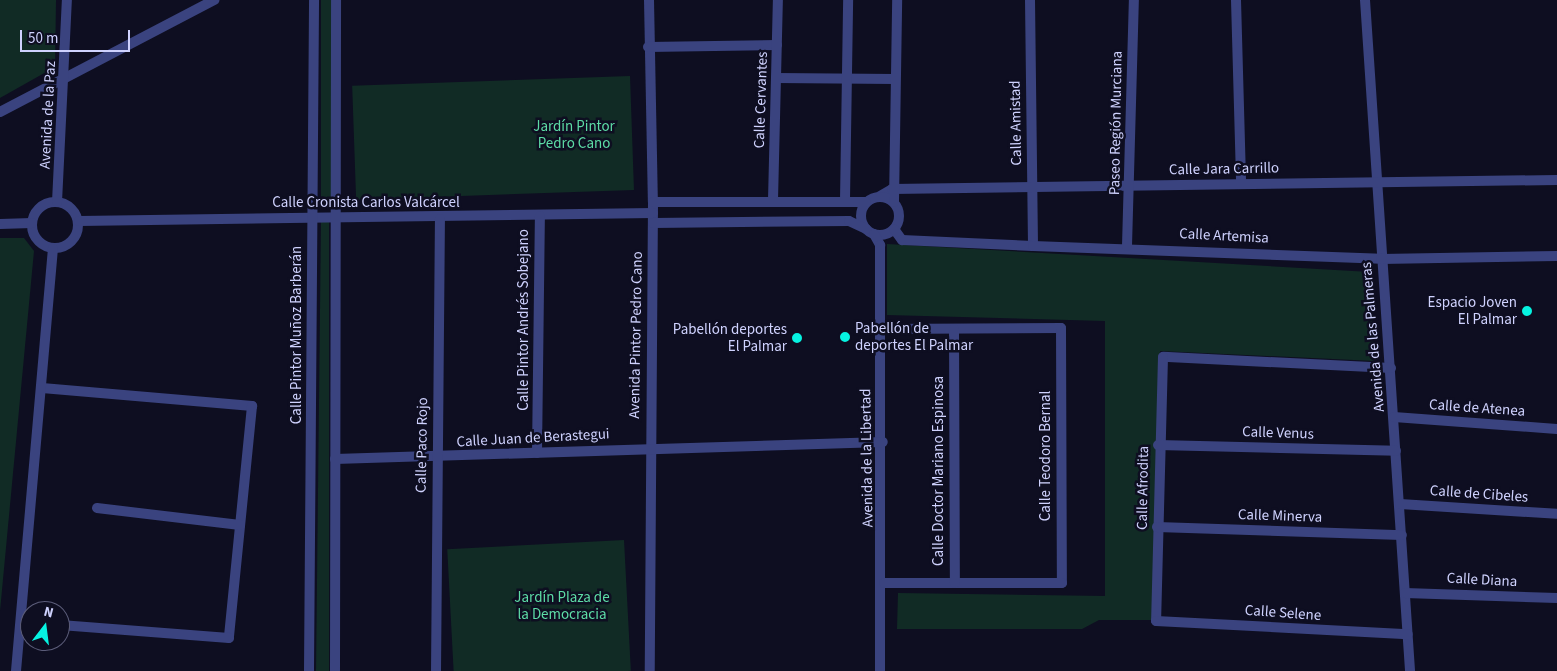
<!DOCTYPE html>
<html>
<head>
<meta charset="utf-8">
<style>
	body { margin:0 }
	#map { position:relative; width:1557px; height:671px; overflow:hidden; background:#0e0e21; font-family:"Source Sans 3",sans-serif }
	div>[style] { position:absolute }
	.green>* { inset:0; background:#112b25; transform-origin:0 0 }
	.street>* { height:10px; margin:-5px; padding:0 5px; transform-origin:5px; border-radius:5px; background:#3a437f }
	.street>.ring { margin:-5px; padding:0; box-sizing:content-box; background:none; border:10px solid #3a437f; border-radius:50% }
	.dots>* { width:14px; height:14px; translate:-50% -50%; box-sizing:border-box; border:2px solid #0e0e21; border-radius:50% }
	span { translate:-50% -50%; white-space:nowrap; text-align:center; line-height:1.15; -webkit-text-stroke:5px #0e0e21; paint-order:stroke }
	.street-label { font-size:15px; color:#cfd2fe }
	.park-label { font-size:15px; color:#5ddca6 }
	.poi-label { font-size:15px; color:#cfd2fe }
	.right { translate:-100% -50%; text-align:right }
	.left { translate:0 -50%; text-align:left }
	.north { position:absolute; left:20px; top:601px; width:50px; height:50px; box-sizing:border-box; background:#0e0e21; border:1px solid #5b5c79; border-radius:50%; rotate:15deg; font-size:14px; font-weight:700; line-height:20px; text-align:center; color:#cfd2fe }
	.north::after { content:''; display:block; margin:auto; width:18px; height:22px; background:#06f3e1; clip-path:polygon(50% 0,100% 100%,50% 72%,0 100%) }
	.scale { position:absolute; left:20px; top:30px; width:110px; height:22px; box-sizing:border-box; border:2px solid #cfd2fe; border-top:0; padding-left:6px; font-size:15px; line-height:18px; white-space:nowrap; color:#cfd2fe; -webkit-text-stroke:4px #0e0e21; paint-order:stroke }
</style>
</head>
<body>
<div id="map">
	<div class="green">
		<i style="clip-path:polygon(0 0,56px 0,55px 67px,0 98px)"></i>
		<i style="left:321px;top:0;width:11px;height:206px"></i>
		<i style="left:630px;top:76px;width:114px;height:278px;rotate:88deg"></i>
		<i style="clip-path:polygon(329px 221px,329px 671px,316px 671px,321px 222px)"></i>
		<i style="clip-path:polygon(0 238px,24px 238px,34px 251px,0 611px)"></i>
		<i style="clip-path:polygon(887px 244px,1370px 272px,1375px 361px,1160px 351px,1152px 620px,1099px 620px,1082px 629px,897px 629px,898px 593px,1105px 596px,1105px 321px,887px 315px)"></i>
		<i style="left:624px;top:540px;width:131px;height:177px;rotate:87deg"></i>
	</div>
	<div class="street">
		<i style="left:649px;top:0;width:202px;rotate:88.9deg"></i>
		<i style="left:653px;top:202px;width:469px;rotate:90.4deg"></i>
		<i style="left:1030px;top:0;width:246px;rotate:89.3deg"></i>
		<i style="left:1236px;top:0;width:183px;rotate:88.4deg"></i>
		<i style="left:1365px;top:0;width:673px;rotate:86.16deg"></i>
		<i style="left:648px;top:47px;width:129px;rotate:-0.9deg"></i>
		<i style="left:776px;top:78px;width:119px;rotate:0.5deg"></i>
		<i style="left:0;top:112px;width:242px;rotate:-27.6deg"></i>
		<i style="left:880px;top:196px;width:14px;rotate:-30deg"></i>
		<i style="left:892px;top:189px;width:665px;rotate:-0.78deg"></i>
		<i class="ring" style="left:861px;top:197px;width:28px;height:28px"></i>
		<i style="left:773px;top:200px;width:200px;rotate:-88.6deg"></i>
		<i style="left:845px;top:200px;width:200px;rotate:-89.1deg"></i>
		<i class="ring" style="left:32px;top:202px;width:36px;height:36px"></i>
		<i style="left:57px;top:202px;width:202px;rotate:-87.2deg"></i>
		<i style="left:653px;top:202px;width:213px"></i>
		<i style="left:894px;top:202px;width:202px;rotate:-89.1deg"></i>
		<i style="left:79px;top:221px;width:574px;rotate:-0.8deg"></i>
		<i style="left:653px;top:223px;width:196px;rotate:-0.6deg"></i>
		<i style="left:849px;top:221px;width:19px;rotate:25deg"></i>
		<i style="left:0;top:224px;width:32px;rotate:-2deg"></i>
		<i style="left:894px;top:229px;width:14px;rotate:54deg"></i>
		<i style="left:902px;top:240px;width:131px;rotate:2.6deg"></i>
		<i style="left:1033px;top:246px;width:348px;rotate:2.1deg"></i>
		<i style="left:1381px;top:259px;width:176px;rotate:-1deg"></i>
		<i style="left:874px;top:234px;width:13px;rotate:61deg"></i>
		<i style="left:880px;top:245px;width:426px;rotate:90deg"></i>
		<i style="left:1127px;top:246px;width:246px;rotate:-88.4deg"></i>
		<i style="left:879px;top:329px;width:182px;rotate:-0.3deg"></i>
		<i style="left:1061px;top:328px;width:255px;rotate:89.8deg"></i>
		<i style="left:1062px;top:583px;width:178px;rotate:180deg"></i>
		<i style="left:954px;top:329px;width:254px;rotate:89.8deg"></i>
		<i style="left:1391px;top:368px;width:228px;rotate:-177.2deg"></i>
		<i style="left:1163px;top:357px;width:264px;rotate:91.5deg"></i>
		<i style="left:1156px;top:621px;width:252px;rotate:3deg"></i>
		<i style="left:42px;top:388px;width:211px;rotate:4.9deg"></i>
		<i style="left:252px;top:406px;width:233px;rotate:95.7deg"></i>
		<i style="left:229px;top:638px;width:169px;rotate:-175.6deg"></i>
		<i style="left:1394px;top:417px;width:163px;rotate:4.2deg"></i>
		<i style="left:1158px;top:445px;width:238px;rotate:1.4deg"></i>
		<i style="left:537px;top:453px;width:237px;rotate:-89.3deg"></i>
		<i style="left:335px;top:459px;width:548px;rotate:-1.78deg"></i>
		<i style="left:1400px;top:504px;width:157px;rotate:3.6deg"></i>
		<i style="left:97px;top:508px;width:144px;rotate:6.8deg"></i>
		<i style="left:1157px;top:527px;width:245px;rotate:1.9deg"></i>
		<i style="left:1405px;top:593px;width:152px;rotate:1.9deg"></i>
		<i style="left:16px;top:671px;width:424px;rotate:-85deg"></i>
		<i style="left:309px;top:671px;width:671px;rotate:-89.57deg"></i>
		<i style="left:335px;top:671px;width:671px;rotate:-89.91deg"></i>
		<i style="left:436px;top:671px;width:452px;rotate:-89.5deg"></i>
	</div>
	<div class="dots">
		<i style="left:1527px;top:311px;background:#06f3e1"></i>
		<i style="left:845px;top:337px;background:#06f3e1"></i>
		<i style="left:797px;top:338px;background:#06f3e1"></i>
	</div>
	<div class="street-label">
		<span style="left:761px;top:100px;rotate:-88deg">Calle Cervantes</span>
		<span style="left:48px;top:115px;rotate:-87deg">Avenida de la Paz</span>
		<span style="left:1016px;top:123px;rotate:-91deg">Calle Amistad</span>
		<span style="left:1116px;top:123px;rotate:-89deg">Paseo Región Murciana</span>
		<span style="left:1224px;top:169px;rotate:-1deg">Calle Jara Carrillo</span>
		<span style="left:366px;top:203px">Calle Cronista Carlos Valcárcel</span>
		<span style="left:1224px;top:236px;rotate:3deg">Calle Artemisa</span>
		<span style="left:524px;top:320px;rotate:-90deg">Calle Pintor Andrés Sobejano</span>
		<span style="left:297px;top:335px;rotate:-90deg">Calle Pintor Muñoz Barberán</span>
		<span style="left:636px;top:335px;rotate:-89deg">Avenida Pintor Pedro Cano</span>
		<span style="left:1373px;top:337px;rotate:-95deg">Avenida de las Palmeras</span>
		<span style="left:1477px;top:408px;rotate:4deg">Calle de Atenea</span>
		<span style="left:1278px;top:433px;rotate:2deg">Calle Venus</span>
		<span style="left:533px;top:438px;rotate:-3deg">Calle Juan de Berastegui</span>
		<span style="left:422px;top:445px;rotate:-89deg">Calle Paco Rojo</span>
		<span style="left:1046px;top:456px;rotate:-90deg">Calle Teodoro Bernal</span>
		<span style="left:867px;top:458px;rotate:-91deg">Avenida de la Libertad</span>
		<span style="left:939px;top:471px;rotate:-90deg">Calle Doctor Mariano Espinosa</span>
		<span style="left:1143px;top:488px;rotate:-89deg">Calle Afrodita</span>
		<span style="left:1479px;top:494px;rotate:4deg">Calle de Cibeles</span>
		<span style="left:1280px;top:516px;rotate:2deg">Calle Minerva</span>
		<span style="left:1482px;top:580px;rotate:3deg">Calle Diana</span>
		<span style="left:1283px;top:613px;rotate:4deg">Calle Selene</span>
	</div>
	<div class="park-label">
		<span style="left:574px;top:135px">Jardín Pintor<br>Pedro Cano</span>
		<span style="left:562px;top:606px">Jardín Plaza de<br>la Democracia</span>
	</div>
	<div class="poi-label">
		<span class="right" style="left:1517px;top:311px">Espacio Joven<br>El Palmar</span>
		<span class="left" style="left:855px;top:337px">Pabellón de<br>deportes El Palmar</span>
		<span class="right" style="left:787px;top:338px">Pabellón deportes<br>El Palmar</span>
	</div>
	<div class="north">N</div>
	<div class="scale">50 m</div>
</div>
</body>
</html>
